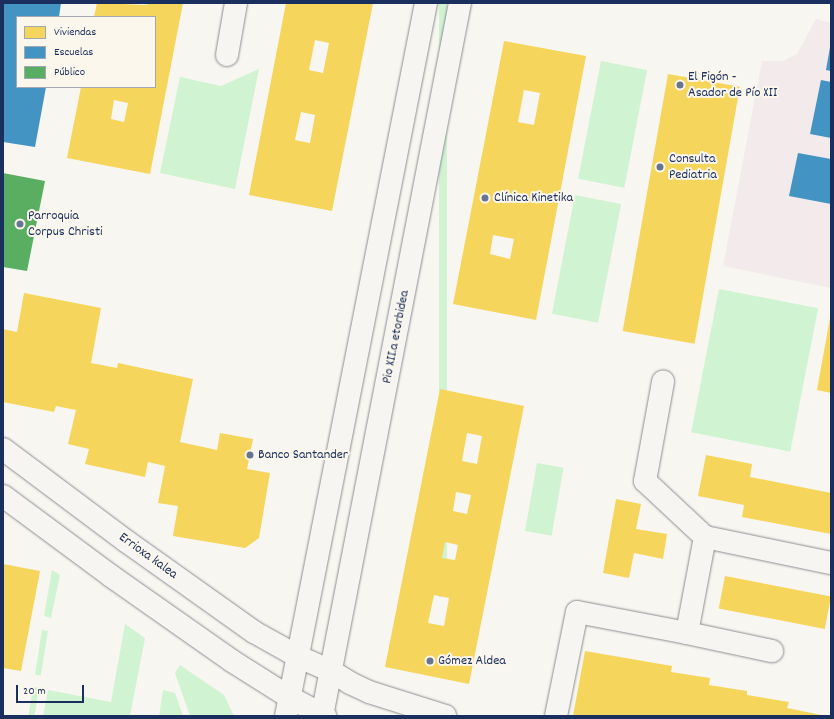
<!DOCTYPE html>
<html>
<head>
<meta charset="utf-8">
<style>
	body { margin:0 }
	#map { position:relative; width:834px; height:719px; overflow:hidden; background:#f8f6f0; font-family:Dekko,sans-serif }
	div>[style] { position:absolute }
	.built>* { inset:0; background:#f2eaeb }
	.green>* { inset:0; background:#d0f3d1; transform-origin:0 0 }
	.homes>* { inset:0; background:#f6d55c; transform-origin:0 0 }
	.schools>* { inset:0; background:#4393c3 }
	.public>* { inset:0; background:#5aae61 }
	.roads { filter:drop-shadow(0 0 1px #8b8e94) drop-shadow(0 0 1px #8b8e94) }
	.minor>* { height:22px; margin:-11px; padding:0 11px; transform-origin:11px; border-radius:11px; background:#f6f5f1 }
	.tertiary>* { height:22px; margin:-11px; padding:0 11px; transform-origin:11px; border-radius:11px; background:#f6f5f1 }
	.secondary>* { height:22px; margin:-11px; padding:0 11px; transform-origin:11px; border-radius:11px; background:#f6f5f1 }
	.dots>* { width:11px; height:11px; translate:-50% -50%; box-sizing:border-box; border:2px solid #fbf7ec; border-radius:50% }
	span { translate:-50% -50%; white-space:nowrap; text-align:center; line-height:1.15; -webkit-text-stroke:4px #fbf7ec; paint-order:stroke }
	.poi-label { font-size:14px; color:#1b2f5e }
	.left { translate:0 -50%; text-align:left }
	.street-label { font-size:14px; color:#1b2f5e }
	.frame { position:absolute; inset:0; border:4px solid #1b2f5e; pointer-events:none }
	.legend { position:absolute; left:16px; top:16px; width:140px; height:72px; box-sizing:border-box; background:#fbf7ec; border:1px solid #a1a7b3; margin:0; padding:5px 7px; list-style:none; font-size:12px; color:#1b2f5e }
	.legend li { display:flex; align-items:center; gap:8px; height:20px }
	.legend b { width:20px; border:1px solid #a1a7b3 }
	.scale { position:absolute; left:16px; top:685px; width:68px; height:18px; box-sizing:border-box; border:2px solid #1b2f5e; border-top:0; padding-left:5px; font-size:12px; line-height:14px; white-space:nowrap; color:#1b2f5e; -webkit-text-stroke:3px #fbf7ec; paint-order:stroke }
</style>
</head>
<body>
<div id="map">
	<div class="built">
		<i style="clip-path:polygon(816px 19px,831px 23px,831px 288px,723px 266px,762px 61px,783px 61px,797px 54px)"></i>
	</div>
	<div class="green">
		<i style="left:439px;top:3px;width:8px;height:594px"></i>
		<i style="left:601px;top:61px;width:47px;height:120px;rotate:11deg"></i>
		<i style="clip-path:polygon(259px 69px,235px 189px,160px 173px,180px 77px,221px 86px)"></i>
		<i style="left:575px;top:195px;width:47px;height:121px;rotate:11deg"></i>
		<i style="left:719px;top:289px;width:101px;height:146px;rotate:11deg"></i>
		<i style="left:537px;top:463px;width:27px;height:69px;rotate:10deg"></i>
		<i style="clip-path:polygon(52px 570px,60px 575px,51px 618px,44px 616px)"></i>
		<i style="clip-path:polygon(125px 624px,145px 638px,130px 716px,43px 716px,48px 690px,111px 702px)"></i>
		<i style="left:42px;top:630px;width:6px;height:45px;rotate:9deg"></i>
		<i style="clip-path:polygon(180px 665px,224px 695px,234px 716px,190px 716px,175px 673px)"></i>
		<i style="left:33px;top:687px;width:6px;height:30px;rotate:9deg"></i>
		<i style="clip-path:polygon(163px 690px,175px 693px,183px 716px,159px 716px)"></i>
	</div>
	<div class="homes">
		<i style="clip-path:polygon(evenodd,97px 3px,147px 5px,148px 3px,183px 3px,150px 174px,67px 158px,81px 87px,155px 87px,155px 17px,94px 17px,97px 3px,114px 100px,128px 103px,124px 122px,111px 119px,114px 100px)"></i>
		<i style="clip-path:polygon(evenodd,286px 3px,373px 3px,332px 211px,249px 195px,286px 3px,315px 40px,329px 43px,323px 73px,309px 70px,315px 40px,286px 3px,301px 112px,315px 115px,310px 143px,295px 140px,301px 112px)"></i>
		<i style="clip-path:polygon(evenodd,504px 41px,586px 56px,536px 320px,453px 304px,504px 41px,524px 90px,540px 93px,534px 125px,518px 122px,524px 90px,504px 41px,493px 235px,514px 239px,510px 259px,490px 254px,493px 235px)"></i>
		<i style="left:668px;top:74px;width:73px;height:261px;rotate:10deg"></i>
		<i style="clip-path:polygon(24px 293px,101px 308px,91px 363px,117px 368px,118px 363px,193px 379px,180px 442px,217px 450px,220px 433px,253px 439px,247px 469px,270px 473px,259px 538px,245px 548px,173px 536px,178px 506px,158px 503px,165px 466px,148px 462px,145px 477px,85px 464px,89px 449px,68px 444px,76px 410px,56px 406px,54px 412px,3px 402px,3px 329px,17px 332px)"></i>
		<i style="clip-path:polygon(830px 318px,831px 318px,831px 393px,817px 390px)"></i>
		<i style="clip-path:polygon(evenodd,440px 389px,524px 406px,469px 684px,385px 667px,440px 389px,467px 433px,482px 436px,477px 464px,462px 461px,467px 433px,440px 389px,456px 492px,471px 495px,467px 514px,453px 511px,456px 492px,440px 389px,445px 542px,458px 545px,455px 560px,442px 558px,445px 542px,440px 389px,434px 595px,449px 598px,444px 626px,428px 623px,434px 595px)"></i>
		<i style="clip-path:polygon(706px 455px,752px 464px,750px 477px,831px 493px,831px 534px,742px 517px,744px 505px,698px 496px)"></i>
		<i style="clip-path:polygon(616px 499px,641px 504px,636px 529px,667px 534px,663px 559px,634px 553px,629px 578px,603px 573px)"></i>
		<i style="clip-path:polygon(3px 564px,40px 571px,21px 671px,3px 668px)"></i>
		<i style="left:725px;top:576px;width:108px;height:33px;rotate:11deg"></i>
		<i style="clip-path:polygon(585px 651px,672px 666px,671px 672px,710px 678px,709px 685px,747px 691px,747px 695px,789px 702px,787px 708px,826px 716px,573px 716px)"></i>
	</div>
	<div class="schools">
		<i style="clip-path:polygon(3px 3px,61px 3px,59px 17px,17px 17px,17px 87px,46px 87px,35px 147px,3px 142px)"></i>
		<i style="clip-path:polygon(830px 47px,831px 47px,831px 71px,826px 70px)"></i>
		<i style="clip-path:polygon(821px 80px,831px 82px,831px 138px,810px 134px)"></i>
		<i style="clip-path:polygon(798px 153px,831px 159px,831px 204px,789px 196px)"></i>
	</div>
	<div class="public">
		<i style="clip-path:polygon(3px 173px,45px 181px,27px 271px,3px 267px)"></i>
	</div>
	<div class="roads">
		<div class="minor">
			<i style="left:227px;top:55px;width:53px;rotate:-80.2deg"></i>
			<i style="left:3px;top:449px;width:154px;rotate:36.8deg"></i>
			<i style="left:126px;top:541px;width:157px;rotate:35.4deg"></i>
			<i style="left:254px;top:632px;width:49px;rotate:29.2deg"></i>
			<i style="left:3px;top:496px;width:134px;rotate:36.5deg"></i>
			<i style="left:111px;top:576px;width:148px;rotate:35.1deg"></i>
			<i style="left:232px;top:661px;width:67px;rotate:32.3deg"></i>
			<i style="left:705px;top:537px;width:129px;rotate:11.7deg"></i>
			<i style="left:687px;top:633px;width:87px;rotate:12deg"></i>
			<i style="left:556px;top:716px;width:106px;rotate:-78.6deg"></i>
			<i style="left:577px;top:612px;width:112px;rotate:10.8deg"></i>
			<i style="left:687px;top:633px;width:98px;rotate:-79.4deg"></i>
			<i style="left:705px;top:537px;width:82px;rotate:-137deg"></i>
			<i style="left:645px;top:481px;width:101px;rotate:-79.7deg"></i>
		</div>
		<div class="tertiary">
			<i style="left:297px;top:656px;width:37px;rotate:24deg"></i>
			<i style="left:331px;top:671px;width:22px;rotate:32deg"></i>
			<i style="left:350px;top:683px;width:21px;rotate:25deg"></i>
			<i style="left:369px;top:692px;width:80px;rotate:17.5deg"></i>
			<i style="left:289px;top:697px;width:41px;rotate:27.8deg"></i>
		</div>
		<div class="secondary">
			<i style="left:286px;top:716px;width:727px;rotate:-78.89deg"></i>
			<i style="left:322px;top:716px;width:726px;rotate:-79.05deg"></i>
		</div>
	</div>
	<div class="dots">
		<i style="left:680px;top:85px;background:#687591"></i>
		<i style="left:660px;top:167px;background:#687591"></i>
		<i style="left:485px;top:198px;background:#687591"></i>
		<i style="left:20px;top:224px;background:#687591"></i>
		<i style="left:250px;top:455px;background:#687591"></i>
		<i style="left:430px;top:661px;background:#687591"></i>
	</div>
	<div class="poi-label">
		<span class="left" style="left:688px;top:85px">El Figón -<br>Asador de Pío XII</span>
		<span class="left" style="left:669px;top:167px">Consulta<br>Pediatria</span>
		<span class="left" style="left:494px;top:198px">Clínica Kinetika</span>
		<span class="left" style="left:28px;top:224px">Parroquia<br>Corpus Christi</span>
		<span class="left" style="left:258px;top:455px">Banco Santander</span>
		<span class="left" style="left:438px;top:661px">Gómez Aldea</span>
	</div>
	<div class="street-label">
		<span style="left:396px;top:337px;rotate:-79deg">Pio XII.a etorbidea</span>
		<span style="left:148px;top:556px;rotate:36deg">Errioxa kalea</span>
	</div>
	<div class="frame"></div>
	<ul class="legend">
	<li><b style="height:11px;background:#f6d55c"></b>Viviendas</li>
	<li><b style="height:11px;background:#4393c3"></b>Escuelas</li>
	<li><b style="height:11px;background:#5aae61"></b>Público</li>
	</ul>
	<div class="scale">20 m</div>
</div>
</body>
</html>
